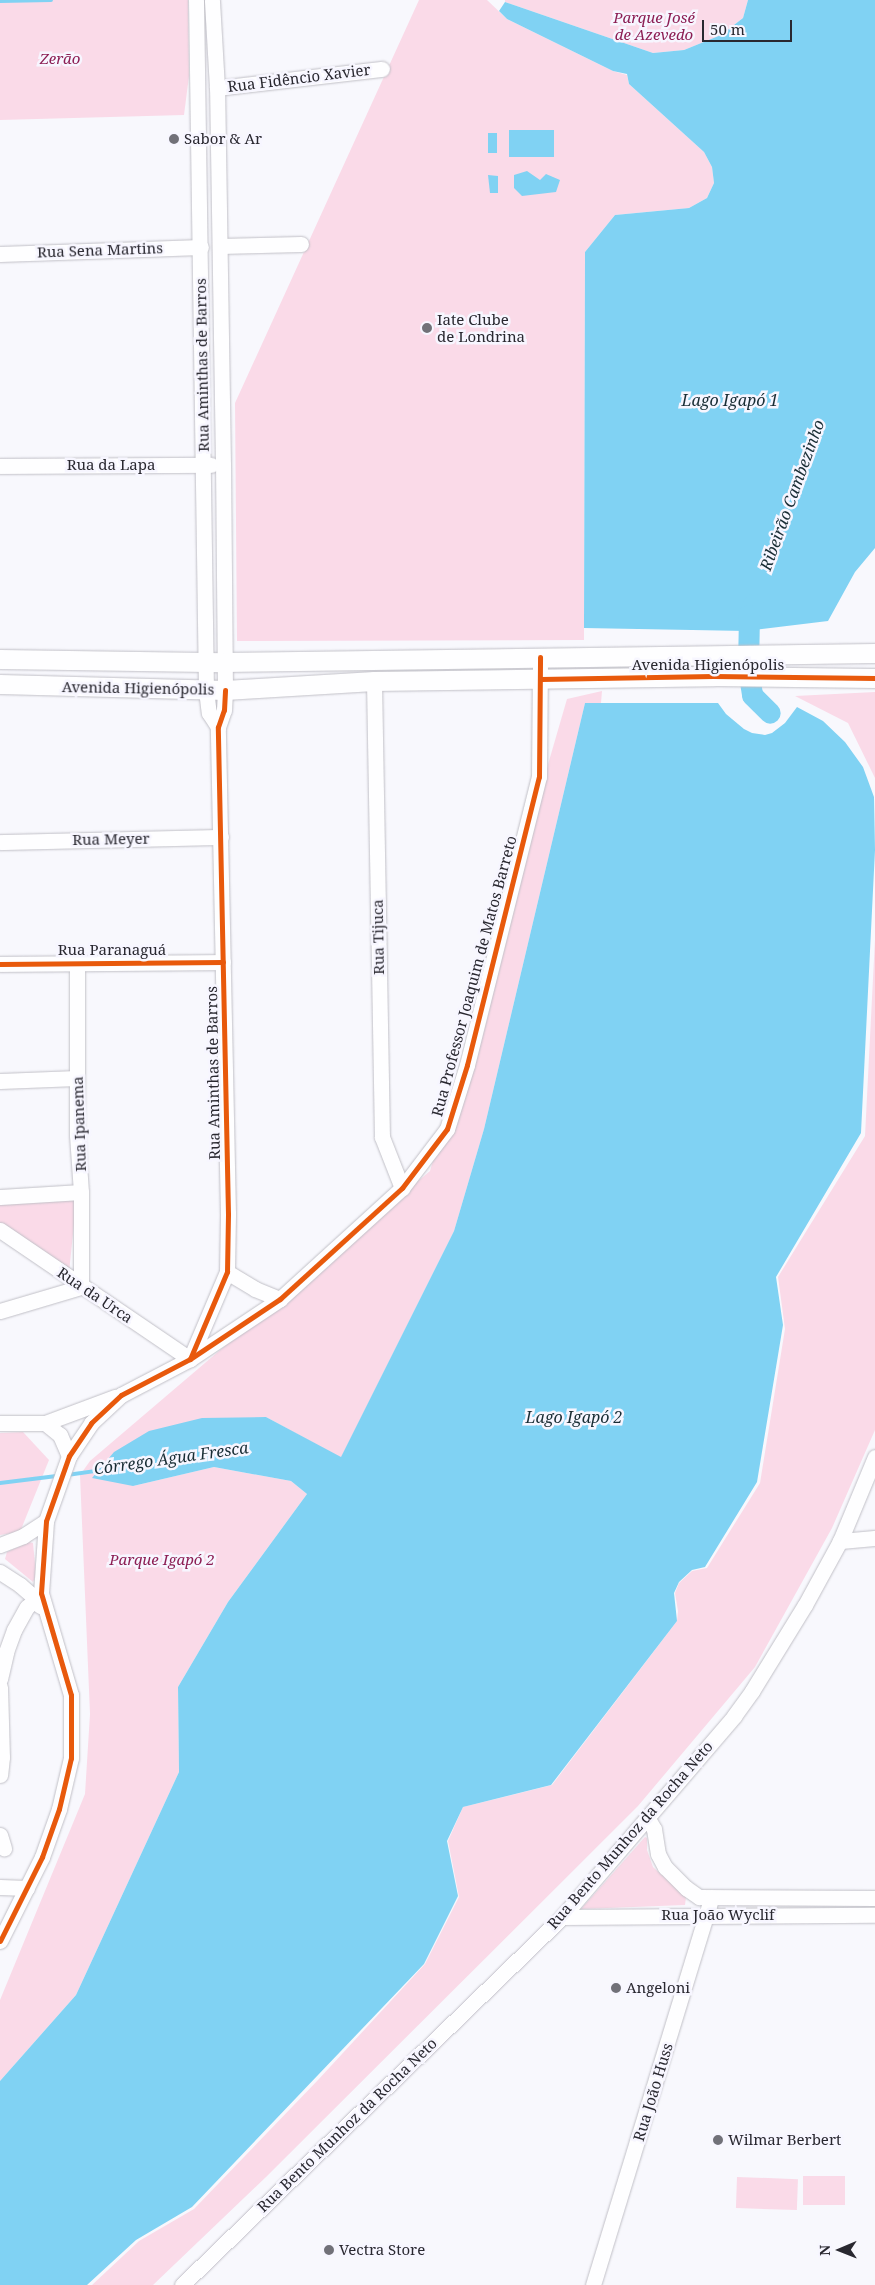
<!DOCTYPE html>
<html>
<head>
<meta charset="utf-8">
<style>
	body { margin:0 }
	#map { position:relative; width:875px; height:2285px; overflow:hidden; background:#f8f8fd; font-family:"Noto Serif",serif }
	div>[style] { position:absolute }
	.green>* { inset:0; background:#fadae8; transform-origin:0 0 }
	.water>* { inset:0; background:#80d2f3; transform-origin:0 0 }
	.stream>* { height:4px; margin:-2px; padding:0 2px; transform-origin:2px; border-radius:2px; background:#80d2f3 }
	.river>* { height:21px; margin:-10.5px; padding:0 10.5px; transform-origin:10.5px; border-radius:10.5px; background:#80d2f3 }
	.roads { filter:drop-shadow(0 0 1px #c1c0c7) drop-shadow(0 0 1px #c1c0c7) }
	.minor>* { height:15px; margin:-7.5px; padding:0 7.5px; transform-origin:7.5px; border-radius:7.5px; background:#fefeff }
	.major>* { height:19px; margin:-9.5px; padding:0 9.5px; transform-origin:9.5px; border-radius:9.5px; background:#fefeff }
	.cycleway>* { height:5px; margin:-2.5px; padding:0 2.5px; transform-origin:2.5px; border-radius:2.5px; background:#e8590c }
	.dots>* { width:14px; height:14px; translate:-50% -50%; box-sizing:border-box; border:2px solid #f7f6ff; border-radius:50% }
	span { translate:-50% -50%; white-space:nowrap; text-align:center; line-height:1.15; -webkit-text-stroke:5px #f7f6ff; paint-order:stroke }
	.park-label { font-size:15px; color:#8c1e54; font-style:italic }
	.street-label { font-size:15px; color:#292830 }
	.poi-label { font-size:15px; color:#292830 }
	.left { translate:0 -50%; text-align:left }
	.water-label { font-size:16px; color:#192d35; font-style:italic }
	.north { position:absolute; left:815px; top:2225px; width:50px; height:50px; -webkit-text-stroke:4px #f7f6ff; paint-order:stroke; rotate:269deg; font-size:14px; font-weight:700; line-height:20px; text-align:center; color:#292830 }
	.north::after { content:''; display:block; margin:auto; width:18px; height:22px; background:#292830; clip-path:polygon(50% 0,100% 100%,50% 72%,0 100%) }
	.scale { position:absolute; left:702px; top:20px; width:90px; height:22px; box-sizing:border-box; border:2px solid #292830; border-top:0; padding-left:6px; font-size:15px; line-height:18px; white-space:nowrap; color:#292830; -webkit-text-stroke:4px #f7f6ff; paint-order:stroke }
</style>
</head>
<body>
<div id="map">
	<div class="green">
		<i style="clip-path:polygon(0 0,188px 0,189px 76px,184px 115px,0 120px)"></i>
		<i style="clip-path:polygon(419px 0,487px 0,507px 19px,613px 71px,627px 75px,629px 84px,704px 152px,712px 167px,714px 183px,707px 198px,689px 208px,615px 215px,585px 252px,584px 640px,237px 641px,235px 403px)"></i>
		<i style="clip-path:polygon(505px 0,748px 0,743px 18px,721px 35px,684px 50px,653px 53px,505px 2px)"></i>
		<i style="clip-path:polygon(602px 691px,601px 703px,585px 703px,484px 1129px,454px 1231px,341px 1458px,266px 1417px,133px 1486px,214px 1467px,291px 1481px,307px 1494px,228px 1602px,178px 1687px,179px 1772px,76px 1995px,0 2081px,0 2000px,85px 1794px,90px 1714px,80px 1475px,90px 1461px,430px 1171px,567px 699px)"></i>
		<i style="clip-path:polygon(875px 692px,875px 778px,848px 723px,795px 696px)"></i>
		<i style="clip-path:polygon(875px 939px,875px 1430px,832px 1528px,755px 1667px,638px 1806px,266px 2177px,153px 2285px,92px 2285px,139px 2241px,194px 2209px,318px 2080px,425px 1964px,459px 1897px,448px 1841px,463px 1807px,552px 1785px,677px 1621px,678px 1611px,675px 1593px,679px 1583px,692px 1571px,707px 1568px,760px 1483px,785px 1329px,778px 1277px,865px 1136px)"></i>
		<i style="clip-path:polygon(77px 1194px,69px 1273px,0 1225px,0 1201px)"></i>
		<i style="clip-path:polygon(23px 1432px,49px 1460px,20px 1532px,0 1535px,0 1433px)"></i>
		<i style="clip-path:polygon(28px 1542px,33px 1543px,36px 1575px,33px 1582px,5px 1559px,7px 1552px)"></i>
		<i style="clip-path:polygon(645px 1837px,647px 1838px,647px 1850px,653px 1867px,686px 1897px,685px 1905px,581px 1909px)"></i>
		<i style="left:803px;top:2176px;width:42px;height:29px"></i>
		<i style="left:737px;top:2177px;width:61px;height:31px;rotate:2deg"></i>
	</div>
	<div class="water">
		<i style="clip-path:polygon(748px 0,875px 0,875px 548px,855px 572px,828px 621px,746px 631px,584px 628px,585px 252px,615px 215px,689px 208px,707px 198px,714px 183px,712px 167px,704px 152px,629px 84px,627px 74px,613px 71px,507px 19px,499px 11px,505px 2px,653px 53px,684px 50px,721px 35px,743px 18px)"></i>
		<i style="left:554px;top:130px;width:27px;height:45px;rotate:90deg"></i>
		<i style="left:488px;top:133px;width:9px;height:20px"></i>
		<i style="clip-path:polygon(527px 171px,540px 180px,546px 174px,560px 180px,556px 192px,522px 196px,514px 188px,514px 175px)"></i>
		<i style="clip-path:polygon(488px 175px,498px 176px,498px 193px,490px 193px)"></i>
		<i style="clip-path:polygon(585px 703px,718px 703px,726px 714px,744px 729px,752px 733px,765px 735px,772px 733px,785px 723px,797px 707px,823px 721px,845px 742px,863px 767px,874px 797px,875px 850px,861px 1133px,776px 1277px,783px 1325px,757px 1482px,705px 1567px,692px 1570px,679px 1582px,674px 1593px,677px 1621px,551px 1785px,463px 1807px,447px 1841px,458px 1896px,424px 1964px,192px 2207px,136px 2240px,87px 2285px,0 2285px,0 2081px,76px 1995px,179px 1772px,178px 1687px,228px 1602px,307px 1494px,291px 1481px,214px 1467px,133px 1486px,92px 1478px,114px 1452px,149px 1431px,202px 1418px,266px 1417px,341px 1457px,454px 1231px,484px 1129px)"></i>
	</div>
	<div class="stream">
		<i style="left:0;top:1px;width:51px;rotate:-1.1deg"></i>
		<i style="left:67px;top:1475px;width:35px;rotate:-8deg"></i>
		<i style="left:0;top:1483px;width:57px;rotate:-7deg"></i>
	</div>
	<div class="river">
		<i style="left:753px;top:604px;width:12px;rotate:110deg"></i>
		<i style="left:749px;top:615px;width:54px;rotate:91.1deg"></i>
		<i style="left:748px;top:669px;width:26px;rotate:81deg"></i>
		<i style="left:752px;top:695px;width:25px;rotate:45deg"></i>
	</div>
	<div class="roads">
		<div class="minor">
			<i style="left:196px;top:0;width:690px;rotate:89.17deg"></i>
			<i style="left:206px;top:690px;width:23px;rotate:83deg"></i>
			<i style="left:209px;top:713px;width:17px;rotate:57deg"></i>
			<i style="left:217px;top:88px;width:166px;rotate:-6.6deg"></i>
			<i style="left:220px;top:246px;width:81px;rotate:-1.4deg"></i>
			<i style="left:0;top:254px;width:201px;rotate:-2deg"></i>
			<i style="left:0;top:466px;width:211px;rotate:-0.3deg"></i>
			<i style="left:374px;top:681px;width:456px;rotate:89deg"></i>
			<i style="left:382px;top:1137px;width:55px;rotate:68.6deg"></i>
			<i style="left:0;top:842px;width:221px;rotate:-1.3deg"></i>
			<i style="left:77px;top:962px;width:173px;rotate:90deg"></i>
			<i style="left:77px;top:1135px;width:57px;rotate:86deg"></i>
			<i style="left:81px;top:1192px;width:95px;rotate:90deg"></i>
			<i style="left:0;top:964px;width:223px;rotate:-0.5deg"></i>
			<i style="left:0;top:1081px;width:77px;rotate:-2.2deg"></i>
			<i style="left:0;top:1197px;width:81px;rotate:-3.5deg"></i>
			<i style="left:0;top:1230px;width:230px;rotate:34.2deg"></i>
			<i style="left:227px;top:1272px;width:33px;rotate:31deg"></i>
			<i style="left:255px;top:1289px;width:27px;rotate:22deg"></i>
			<i style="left:0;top:1311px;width:84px;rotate:-16.5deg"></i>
			<i style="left:190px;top:1359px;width:95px;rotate:-67deg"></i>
			<i style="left:227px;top:1272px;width:58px;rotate:-89deg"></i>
			<i style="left:228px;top:1214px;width:487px;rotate:-91.2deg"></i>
			<i style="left:218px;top:727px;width:18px;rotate:-71deg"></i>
			<i style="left:224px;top:710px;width:20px;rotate:-87deg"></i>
			<i style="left:225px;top:690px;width:225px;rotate:-90.5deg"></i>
			<i style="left:223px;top:465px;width:377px;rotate:-90.9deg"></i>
			<i style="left:217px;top:88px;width:88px;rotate:-93.3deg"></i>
			<i style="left:0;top:1423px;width:45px"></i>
			<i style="left:45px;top:1423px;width:75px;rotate:-20.4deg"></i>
			<i style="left:45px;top:1423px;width:19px;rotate:39deg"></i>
			<i style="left:60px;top:1435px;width:23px;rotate:67deg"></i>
			<i style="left:840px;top:1541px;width:35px;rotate:-5deg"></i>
			<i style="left:0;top:1545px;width:25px;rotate:-21deg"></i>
			<i style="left:23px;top:1536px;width:27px;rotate:-33deg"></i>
			<i style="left:0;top:1572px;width:24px;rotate:33deg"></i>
			<i style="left:20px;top:1585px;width:21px;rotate:41deg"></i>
			<i style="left:36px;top:1599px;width:8px;rotate:60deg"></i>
			<i style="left:0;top:1679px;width:28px;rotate:-77deg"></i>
			<i style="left:6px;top:1652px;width:23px;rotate:-70deg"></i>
			<i style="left:14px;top:1630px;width:26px;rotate:-61deg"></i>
			<i style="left:27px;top:1607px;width:12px;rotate:-42deg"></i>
			<i style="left:0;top:1687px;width:70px;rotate:88.4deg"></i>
			<i style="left:2px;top:1757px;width:18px;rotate:96deg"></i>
			<i style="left:647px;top:1817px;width:14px;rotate:60deg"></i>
			<i style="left:654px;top:1829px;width:25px;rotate:81deg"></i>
			<i style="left:658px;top:1854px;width:15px;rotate:62deg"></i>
			<i style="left:665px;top:1867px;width:30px;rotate:45deg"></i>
			<i style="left:686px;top:1888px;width:16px;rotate:35deg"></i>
			<i style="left:699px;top:1897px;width:176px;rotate:0.3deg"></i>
			<i style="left:0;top:1835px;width:14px;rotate:73deg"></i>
			<i style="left:0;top:1887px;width:27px;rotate:2deg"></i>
			<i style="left:562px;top:1917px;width:313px;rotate:-0.4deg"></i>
			<i style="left:0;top:1941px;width:94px;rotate:-63.4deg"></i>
			<i style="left:42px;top:1857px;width:51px;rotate:-70.5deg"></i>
			<i style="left:59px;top:1809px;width:52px;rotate:-76.8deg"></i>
			<i style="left:71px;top:1758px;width:63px;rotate:-90deg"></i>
			<i style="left:71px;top:1695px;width:106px;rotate:-106.4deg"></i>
			<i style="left:41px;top:1593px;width:72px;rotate:-86deg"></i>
			<i style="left:46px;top:1521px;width:69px;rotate:-70.5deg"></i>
			<i style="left:69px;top:1456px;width:40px;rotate:-56deg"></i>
			<i style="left:91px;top:1423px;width:41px;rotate:-43deg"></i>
			<i style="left:121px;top:1395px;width:78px;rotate:-27.6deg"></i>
			<i style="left:190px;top:1359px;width:108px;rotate:-33.7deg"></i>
			<i style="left:280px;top:1299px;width:165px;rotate:-42.3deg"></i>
			<i style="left:402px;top:1188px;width:74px;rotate:-52.7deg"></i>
			<i style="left:447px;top:1129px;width:67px;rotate:-72.6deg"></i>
			<i style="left:467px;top:1065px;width:297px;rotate:-76deg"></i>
			<i style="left:539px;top:777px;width:120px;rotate:-89.5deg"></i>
			<i style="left:182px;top:2285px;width:529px;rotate:-44.08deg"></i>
			<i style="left:562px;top:1917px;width:265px;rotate:-49.4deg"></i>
			<i style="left:734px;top:1716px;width:31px;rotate:-54deg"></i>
			<i style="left:752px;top:1691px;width:101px;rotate:-58.4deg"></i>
			<i style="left:805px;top:1605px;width:73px;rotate:-61.3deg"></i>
			<i style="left:840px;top:1541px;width:91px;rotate:-67.4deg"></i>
			<i style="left:593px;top:2285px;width:405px;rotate:-73deg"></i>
		</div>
		<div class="major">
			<i style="left:0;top:659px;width:224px;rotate:0.8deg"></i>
			<i style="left:224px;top:662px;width:651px;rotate:-0.79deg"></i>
			<i style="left:0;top:684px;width:225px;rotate:1.5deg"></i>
			<i style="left:225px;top:690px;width:149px;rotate:-3.5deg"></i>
			<i style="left:374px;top:681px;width:339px;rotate:-0.8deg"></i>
			<i style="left:713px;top:676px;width:162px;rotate:0.7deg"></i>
		</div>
	</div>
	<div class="cycleway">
		<i style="left:541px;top:679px;width:172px;rotate:-1deg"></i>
		<i style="left:713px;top:676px;width:162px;rotate:0.7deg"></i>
		<i style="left:0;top:964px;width:223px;rotate:-0.5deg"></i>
		<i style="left:190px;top:1359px;width:95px;rotate:-67deg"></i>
		<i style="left:227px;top:1272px;width:58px;rotate:-89deg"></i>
		<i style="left:228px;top:1214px;width:487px;rotate:-91.2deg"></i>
		<i style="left:218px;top:727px;width:18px;rotate:-71deg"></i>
		<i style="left:224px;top:710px;width:20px;rotate:-87deg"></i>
		<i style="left:0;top:1941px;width:94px;rotate:-63.4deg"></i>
		<i style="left:42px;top:1857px;width:51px;rotate:-70.5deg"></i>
		<i style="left:59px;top:1809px;width:52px;rotate:-76.8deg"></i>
		<i style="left:71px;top:1758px;width:63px;rotate:-90deg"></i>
		<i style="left:71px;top:1695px;width:106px;rotate:-106.4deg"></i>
		<i style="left:41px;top:1593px;width:72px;rotate:-86deg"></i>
		<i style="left:46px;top:1521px;width:69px;rotate:-70.5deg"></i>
		<i style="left:69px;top:1456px;width:40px;rotate:-56deg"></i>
		<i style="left:91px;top:1423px;width:41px;rotate:-43deg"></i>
		<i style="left:121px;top:1395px;width:78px;rotate:-27.6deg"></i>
		<i style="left:190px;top:1359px;width:108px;rotate:-33.7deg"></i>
		<i style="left:280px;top:1299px;width:165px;rotate:-42.3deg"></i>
		<i style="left:402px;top:1188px;width:74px;rotate:-52.7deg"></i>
		<i style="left:447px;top:1129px;width:67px;rotate:-72.6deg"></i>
		<i style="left:467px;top:1065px;width:297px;rotate:-76deg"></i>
		<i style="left:539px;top:777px;width:120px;rotate:-89.5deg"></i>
	</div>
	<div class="dots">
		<i style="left:174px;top:139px;background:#717178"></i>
		<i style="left:427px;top:328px;background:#717178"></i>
		<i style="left:616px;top:1988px;background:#717178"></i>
		<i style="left:718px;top:2140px;background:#717178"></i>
		<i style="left:329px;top:2250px;background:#717178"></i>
	</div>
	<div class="park-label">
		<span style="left:654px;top:26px">Parque José<br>de Azevedo</span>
		<span style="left:60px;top:59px">Zerão</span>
		<span style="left:162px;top:1560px">Parque Igapó 2</span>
	</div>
	<div class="street-label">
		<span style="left:299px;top:78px;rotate:-7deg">Rua Fidêncio Xavier</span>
		<span style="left:100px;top:250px;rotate:-2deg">Rua Sena Martins</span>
		<span style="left:202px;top:365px;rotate:-91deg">Rua Aminthas de Barros</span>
		<span style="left:111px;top:465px">Rua da Lapa</span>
		<span style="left:708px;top:665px">Avenida Higienópolis</span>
		<span style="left:138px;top:688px;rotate:1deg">Avenida Higienópolis</span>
		<span style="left:111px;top:839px;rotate:-1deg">Rua Meyer</span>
		<span style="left:378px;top:937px;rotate:-91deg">Rua Tijuca</span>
		<span style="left:112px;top:950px">Rua Paranaguá</span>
		<span style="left:474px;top:976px;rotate:-75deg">Rua Professor Joaquim de Matos Barreto</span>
		<span style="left:213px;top:1073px;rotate:-91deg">Rua Aminthas de Barros</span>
		<span style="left:79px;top:1124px;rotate:-92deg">Rua Ipanema</span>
		<span style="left:95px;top:1295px;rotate:34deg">Rua da Urca</span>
		<span style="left:630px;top:1835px;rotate:-49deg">Rua Bento Munhoz da Rocha Neto</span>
		<span style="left:718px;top:1915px">Rua João Wyclif</span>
		<span style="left:653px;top:2092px;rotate:-73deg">Rua João Huss</span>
		<span style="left:347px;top:2125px;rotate:-44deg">Rua Bento Munhoz da Rocha Neto</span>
	</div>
	<div class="poi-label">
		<span class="left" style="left:184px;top:139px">Sabor &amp; Ar</span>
		<span class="left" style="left:437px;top:328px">Iate Clube<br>de Londrina</span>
		<span class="left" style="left:626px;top:1988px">Angeloni</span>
		<span class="left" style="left:728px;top:2140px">Wilmar Berbert</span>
		<span class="left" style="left:339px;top:2250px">Vectra Store</span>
	</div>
	<div class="water-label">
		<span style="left:730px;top:400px">Lago Igapó 1</span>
		<span style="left:792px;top:495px;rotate:-70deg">Ribeirão Cambezinho</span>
		<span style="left:574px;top:1417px">Lago Igapó 2</span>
		<span style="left:171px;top:1458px;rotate:-8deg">Córrego Água Fresca</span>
	</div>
	<div class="north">N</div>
	<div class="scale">50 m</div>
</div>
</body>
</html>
